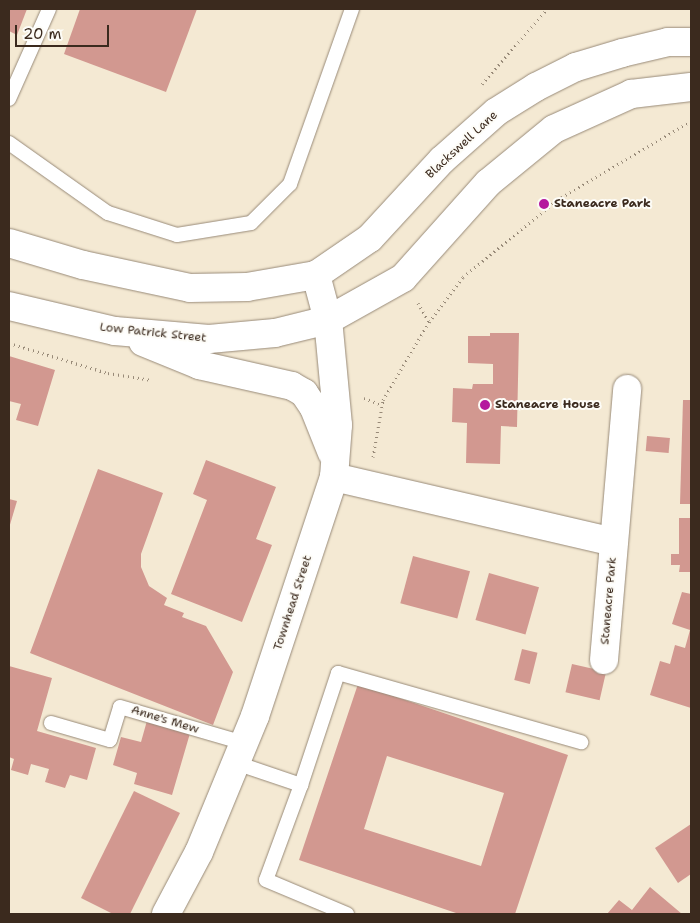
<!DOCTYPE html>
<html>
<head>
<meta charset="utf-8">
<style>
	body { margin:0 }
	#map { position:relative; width:700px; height:923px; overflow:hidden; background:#f4e9d3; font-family:"Shantell Sans",sans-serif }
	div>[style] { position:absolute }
	.building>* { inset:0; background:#d29890; transform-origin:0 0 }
	.path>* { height:3px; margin-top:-1.5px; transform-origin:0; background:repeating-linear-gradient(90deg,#988a78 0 1px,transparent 0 5px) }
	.roads { filter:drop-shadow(0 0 1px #988a78) drop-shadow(0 0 1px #988a78) }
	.lane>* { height:14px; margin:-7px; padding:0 7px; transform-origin:7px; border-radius:7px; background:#fff }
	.street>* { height:28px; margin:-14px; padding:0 14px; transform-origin:14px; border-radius:14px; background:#fff }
	.primary>* { height:28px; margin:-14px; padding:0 14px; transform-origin:14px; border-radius:14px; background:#fff }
	.dots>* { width:14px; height:14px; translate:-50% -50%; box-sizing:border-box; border:2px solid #fdfcf7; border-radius:50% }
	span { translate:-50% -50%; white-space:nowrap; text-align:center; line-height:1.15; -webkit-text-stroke:4px #fdfcf7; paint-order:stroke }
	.street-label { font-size:12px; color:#3b2a1e }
	.poi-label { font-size:12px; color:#3b2a1e; font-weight:700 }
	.left { translate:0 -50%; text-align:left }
	.frame { position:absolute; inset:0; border:10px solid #3b2a1e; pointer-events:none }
	.scale { position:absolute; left:15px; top:25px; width:94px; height:22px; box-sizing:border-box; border:2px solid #3b2a1e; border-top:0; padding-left:6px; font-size:15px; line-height:18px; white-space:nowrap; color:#3b2a1e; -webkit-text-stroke:4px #fdfcf7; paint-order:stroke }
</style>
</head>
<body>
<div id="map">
	<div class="building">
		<i style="clip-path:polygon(9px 9px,27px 9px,17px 35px,9px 31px)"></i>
		<i style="clip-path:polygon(80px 9px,197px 9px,166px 92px,64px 54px)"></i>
		<i style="clip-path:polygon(490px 333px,519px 333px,517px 427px,501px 426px,500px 464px,466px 463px,467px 423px,452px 422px,453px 388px,472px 389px,473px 384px,493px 384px,493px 364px,468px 363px,468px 336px,490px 336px)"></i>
		<i style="clip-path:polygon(9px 356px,55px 370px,38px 426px,16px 420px,21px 404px,9px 401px)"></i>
		<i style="clip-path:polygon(683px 400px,691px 400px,691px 504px,680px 504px)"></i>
		<i style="left:647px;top:436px;width:23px;height:15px;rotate:5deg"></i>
		<i style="clip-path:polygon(206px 460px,276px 487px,256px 539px,272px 545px,242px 622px,171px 594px,207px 500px,193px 494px)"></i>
		<i style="clip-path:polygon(98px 469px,163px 493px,141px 554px,141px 567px,149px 586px,167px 598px,164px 605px,184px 613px,182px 617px,206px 626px,233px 672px,213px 725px,30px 653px)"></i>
		<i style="clip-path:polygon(9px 499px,17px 501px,9px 528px)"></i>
		<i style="clip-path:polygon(679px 518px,691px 518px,691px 572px,679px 572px,680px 565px,671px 565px,671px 554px,679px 554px)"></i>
		<i style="left:413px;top:556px;width:59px;height:49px;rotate:15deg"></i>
		<i style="left:489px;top:573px;width:52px;height:49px;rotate:16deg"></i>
		<i style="clip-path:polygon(682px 592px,691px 594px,691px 708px,650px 695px,660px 661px,670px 664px,675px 645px,685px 648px,690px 630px,672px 624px)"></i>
		<i style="left:522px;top:649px;width:16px;height:32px;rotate:14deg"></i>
		<i style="left:572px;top:664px;width:35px;height:29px;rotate:13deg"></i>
		<i style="clip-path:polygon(9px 666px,52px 678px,37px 731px,96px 748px,87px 780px,70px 775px,65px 788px,45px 782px,49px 769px,31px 764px,28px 775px,11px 770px,14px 759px,9px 757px)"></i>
		<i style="clip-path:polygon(evenodd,358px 684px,568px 755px,515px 914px,459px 914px,299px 860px,358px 684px,387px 756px,504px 793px,481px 866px,364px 829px,387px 756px)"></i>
		<i style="clip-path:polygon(150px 710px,193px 723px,172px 795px,134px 784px,137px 773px,113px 765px,121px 737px,141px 742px)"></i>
		<i style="clip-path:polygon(134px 791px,180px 813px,130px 914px,113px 914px,81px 898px)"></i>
		<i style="clip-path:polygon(691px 824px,691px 874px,678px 883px,655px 848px)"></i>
		<i style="clip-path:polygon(650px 887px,682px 914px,607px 914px,619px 900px,632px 910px)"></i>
	</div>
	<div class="path">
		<i style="left:482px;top:84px;width:99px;rotate:-49.1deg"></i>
		<i style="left:418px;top:303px;width:22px;rotate:60deg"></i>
		<i style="left:9px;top:343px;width:103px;rotate:16.9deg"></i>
		<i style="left:108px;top:373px;width:44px;rotate:9.2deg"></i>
		<i style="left:364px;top:398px;width:19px;rotate:21deg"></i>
		<i style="left:373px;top:457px;width:58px;rotate:-80deg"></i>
		<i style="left:383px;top:400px;width:91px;rotate:-59.5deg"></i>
		<i style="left:429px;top:322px;width:56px;rotate:-52.9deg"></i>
		<i style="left:463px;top:277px;width:122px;rotate:-39.3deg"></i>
		<i style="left:557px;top:200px;width:156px;rotate:-30.5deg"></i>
	</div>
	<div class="roads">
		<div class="lane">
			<i style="left:9px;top:99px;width:98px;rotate:-66deg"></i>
			<i style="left:9px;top:143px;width:121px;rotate:35.3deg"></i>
			<i style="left:108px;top:213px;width:72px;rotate:17.7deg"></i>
			<i style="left:177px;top:235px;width:75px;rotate:-9.2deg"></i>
			<i style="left:251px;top:223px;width:55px;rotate:-45deg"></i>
			<i style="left:290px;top:184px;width:186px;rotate:-70.5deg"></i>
			<i style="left:51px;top:723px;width:61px;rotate:16.1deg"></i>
			<i style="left:110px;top:740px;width:34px;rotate:-73deg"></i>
			<i style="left:120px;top:707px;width:129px;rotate:16.2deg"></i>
			<i style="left:236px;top:763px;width:69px;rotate:18.7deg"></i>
			<i style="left:301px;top:785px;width:118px;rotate:-71.7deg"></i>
			<i style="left:338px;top:673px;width:253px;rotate:15.9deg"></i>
			<i style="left:301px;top:785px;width:101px;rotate:110.2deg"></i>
			<i style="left:266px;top:880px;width:88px;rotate:22.8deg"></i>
		</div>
		<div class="street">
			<i style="left:334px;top:477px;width:287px;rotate:13.1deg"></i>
			<i style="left:604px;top:660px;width:272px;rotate:-85.1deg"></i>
		</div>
		<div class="primary">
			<i style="left:9px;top:243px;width:77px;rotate:16.6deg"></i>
			<i style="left:83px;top:265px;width:109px;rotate:12.1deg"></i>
			<i style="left:190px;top:288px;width:57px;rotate:-1deg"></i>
			<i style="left:247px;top:287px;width:70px;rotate:-9.9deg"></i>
			<i style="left:316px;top:275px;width:65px;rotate:-34.4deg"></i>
			<i style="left:370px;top:238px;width:106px;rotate:-47.3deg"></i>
			<i style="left:442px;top:160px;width:72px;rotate:-41.6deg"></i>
			<i style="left:496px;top:112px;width:47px;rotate:-32deg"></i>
			<i style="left:536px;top:87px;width:45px;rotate:-26.6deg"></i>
			<i style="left:576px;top:67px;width:48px;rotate:-16.9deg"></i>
			<i style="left:622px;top:53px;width:47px;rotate:-13.4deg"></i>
			<i style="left:668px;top:42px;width:23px"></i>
			<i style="left:9px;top:306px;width:109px;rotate:13.3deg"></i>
			<i style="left:115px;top:331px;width:94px;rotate:4.9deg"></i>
			<i style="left:209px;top:339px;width:66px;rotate:-5.2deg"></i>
			<i style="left:275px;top:333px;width:55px;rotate:-13.8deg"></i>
			<i style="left:328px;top:320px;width:86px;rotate:-29.2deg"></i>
			<i style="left:403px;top:278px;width:127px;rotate:-48.2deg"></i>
			<i style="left:488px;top:183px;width:85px;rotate:-39.3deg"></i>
			<i style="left:554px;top:129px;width:85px;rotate:-24.4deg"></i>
			<i style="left:631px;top:94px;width:60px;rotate:-6.7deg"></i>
			<i style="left:143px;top:342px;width:61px;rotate:22.3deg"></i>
			<i style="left:199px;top:365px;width:95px;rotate:12.7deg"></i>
			<i style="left:292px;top:386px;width:14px;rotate:30deg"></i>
			<i style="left:304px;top:393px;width:18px;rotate:56deg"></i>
			<i style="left:314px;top:408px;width:48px;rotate:68.2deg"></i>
			<i style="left:166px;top:914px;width:70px;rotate:-62deg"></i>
			<i style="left:199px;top:852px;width:147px;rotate:-67.6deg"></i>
			<i style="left:255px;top:716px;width:252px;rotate:-71.7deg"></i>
			<i style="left:334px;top:477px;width:52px;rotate:-85.6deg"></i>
			<i style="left:338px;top:425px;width:105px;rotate:-95.4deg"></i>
			<i style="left:328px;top:320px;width:47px;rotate:-104.9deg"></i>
		</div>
	</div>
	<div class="dots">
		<i style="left:544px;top:204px;background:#b5179e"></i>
		<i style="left:485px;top:405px;background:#b5179e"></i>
	</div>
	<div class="street-label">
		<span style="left:462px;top:145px;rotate:-43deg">Blackswell Lane</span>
		<span style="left:153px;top:333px;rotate:6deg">Low Patrick Street</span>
		<span style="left:609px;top:601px;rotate:-85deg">Staneacre Park</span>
		<span style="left:293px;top:603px;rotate:-72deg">Townhead Street</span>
		<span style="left:165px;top:720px;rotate:17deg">Anne's Mew</span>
	</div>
	<div class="poi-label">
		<span class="left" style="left:554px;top:204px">Staneacre Park</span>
		<span class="left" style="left:495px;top:405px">Staneacre House</span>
	</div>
	<div class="frame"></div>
	<div class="scale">20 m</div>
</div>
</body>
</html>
